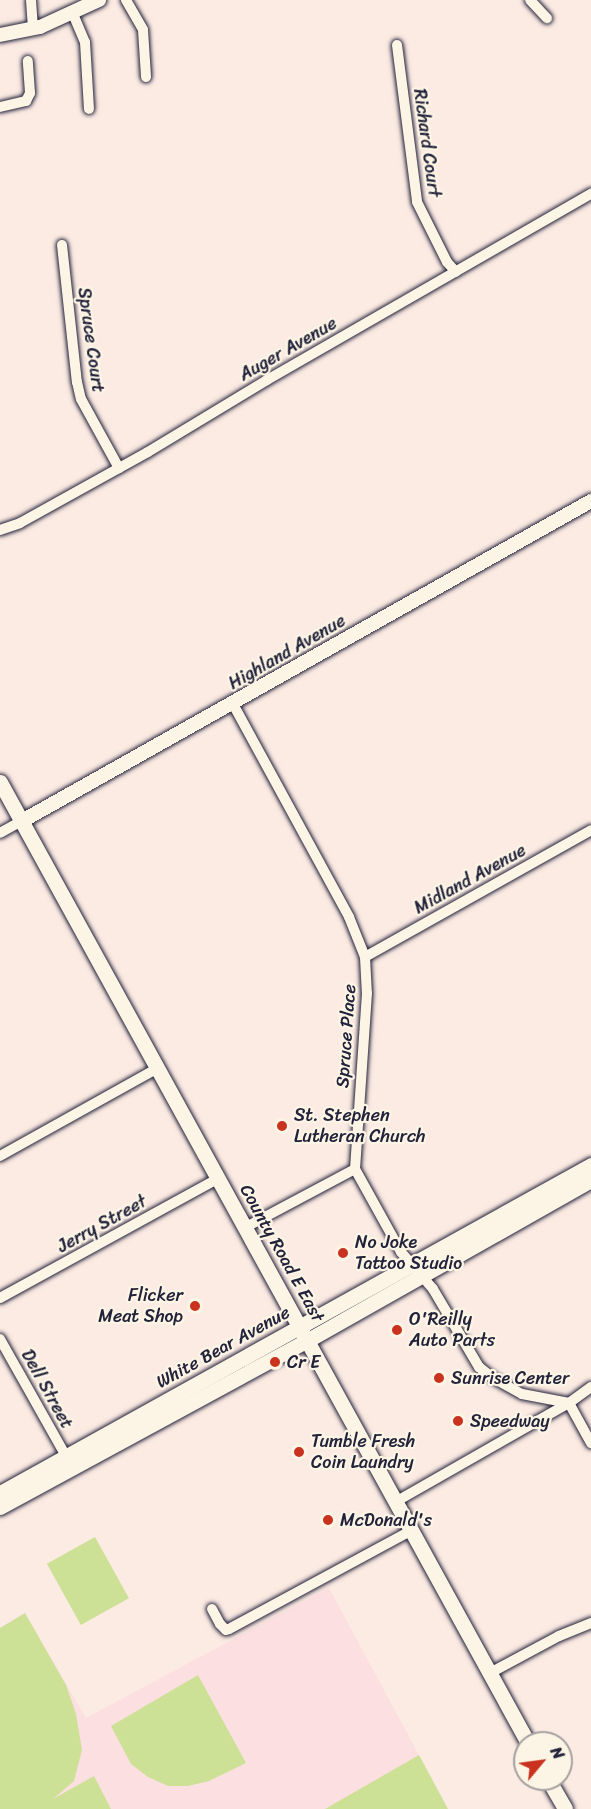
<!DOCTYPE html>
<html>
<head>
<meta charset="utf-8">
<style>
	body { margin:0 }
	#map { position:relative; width:591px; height:1809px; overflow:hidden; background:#fcebe3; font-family:Sriracha,sans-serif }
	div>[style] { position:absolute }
	.built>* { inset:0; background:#fcdfe0 }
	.green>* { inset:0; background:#cde196; transform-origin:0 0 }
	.roads { filter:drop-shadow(0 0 2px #22223b) drop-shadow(0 0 2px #22223b) }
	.minor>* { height:10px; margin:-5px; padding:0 5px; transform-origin:5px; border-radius:5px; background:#fcf5e5 }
	.tertiary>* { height:14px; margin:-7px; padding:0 7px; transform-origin:7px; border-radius:7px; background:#fcf5e5 }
	.secondary>* { height:15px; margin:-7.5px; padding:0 7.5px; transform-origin:7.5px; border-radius:7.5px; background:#fcf5e5 }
	.dots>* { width:16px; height:16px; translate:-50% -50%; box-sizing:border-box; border:3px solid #fcf5e5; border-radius:50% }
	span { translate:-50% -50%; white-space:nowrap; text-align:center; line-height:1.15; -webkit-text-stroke:4.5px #fcf5e5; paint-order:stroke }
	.street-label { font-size:18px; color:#22223b }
	.poi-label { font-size:18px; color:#22223b }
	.left { translate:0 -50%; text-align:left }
	.right { translate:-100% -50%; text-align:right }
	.north { position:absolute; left:513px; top:1731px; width:60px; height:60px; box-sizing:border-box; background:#fcf5e5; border:2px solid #a5a1a1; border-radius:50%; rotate:61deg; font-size:16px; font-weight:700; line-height:24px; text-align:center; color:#22223b }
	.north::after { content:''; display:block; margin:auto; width:21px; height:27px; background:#c8321e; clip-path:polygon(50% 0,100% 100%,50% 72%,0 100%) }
</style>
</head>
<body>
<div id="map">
	<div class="built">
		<i style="clip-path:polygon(329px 1588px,448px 1809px,0 1809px,0 1628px,25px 1613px,86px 1718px)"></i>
	</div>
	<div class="green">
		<i style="left:95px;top:1537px;width:70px;height:55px;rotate:61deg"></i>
		<i style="clip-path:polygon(25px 1613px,66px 1685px,76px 1714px,82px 1750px,74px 1781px,53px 1799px,94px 1776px,111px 1809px,0 1809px,0 1628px)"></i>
		<i style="clip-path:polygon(198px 1675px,246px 1763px,209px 1781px,188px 1786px,168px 1786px,148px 1777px,131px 1764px,111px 1726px)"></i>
		<i style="clip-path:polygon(419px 1755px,448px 1809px,325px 1809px)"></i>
	</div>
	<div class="roads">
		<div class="minor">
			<i style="left:31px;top:0;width:29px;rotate:86deg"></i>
			<i style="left:126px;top:0;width:34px;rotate:60deg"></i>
			<i style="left:143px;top:30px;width:47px;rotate:86.3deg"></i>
			<i style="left:530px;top:0;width:25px;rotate:47deg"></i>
			<i style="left:73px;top:14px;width:30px;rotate:67deg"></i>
			<i style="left:85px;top:42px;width:67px;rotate:86.6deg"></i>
			<i style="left:397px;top:45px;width:158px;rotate:82.7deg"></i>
			<i style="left:417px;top:202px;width:67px;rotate:63.4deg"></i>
			<i style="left:447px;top:262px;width:13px;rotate:48deg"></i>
			<i style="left:0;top:107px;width:27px;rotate:-13deg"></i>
			<i style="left:26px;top:101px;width:9px;rotate:-63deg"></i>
			<i style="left:30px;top:93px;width:32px;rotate:-94deg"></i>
			<i style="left:62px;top:245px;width:138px;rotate:83.8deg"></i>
			<i style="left:77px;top:382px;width:17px;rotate:77deg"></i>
			<i style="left:81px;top:399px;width:79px;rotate:61.2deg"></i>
			<i style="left:0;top:530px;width:21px;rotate:-19deg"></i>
			<i style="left:20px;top:523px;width:146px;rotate:-29deg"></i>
			<i style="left:148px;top:452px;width:139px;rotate:-31.2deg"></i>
			<i style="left:267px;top:380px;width:374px;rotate:-29.9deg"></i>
			<i style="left:233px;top:704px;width:243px;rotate:61.4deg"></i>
			<i style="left:349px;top:917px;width:43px;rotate:68.2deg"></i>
			<i style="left:365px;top:957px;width:36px;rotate:87deg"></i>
			<i style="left:367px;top:993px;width:176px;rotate:93.9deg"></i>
			<i style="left:355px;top:1169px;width:95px;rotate:61deg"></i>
			<i style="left:401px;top:1252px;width:49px;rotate:49.1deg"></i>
			<i style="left:433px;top:1289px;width:91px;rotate:59.5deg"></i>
			<i style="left:479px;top:1367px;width:18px;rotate:38deg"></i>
			<i style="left:493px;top:1378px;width:33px;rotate:29deg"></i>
			<i style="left:522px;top:1394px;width:48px;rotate:10.8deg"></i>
			<i style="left:569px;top:1403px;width:46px;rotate:61.2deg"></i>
			<i style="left:0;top:833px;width:25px;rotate:-29deg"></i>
			<i style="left:365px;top:957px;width:259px;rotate:-29.3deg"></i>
			<i style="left:0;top:1156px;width:181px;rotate:-29.1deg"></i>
			<i style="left:246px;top:1227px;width:123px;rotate:-28deg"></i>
			<i style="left:0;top:1298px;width:250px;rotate:-28.7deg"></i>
			<i style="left:0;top:1339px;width:134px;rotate:60.6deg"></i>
			<i style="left:397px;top:1501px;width:198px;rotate:-29.7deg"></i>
			<i style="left:569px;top:1403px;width:27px;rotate:-36deg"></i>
			<i style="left:212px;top:1609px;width:17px;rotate:62deg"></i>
			<i style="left:220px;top:1624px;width:8px;rotate:45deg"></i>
			<i style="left:226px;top:1630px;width:3px;rotate:-18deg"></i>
			<i style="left:229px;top:1629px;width:208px;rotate:-28.4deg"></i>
			<i style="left:490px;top:1673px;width:78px;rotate:-28.2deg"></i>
			<i style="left:559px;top:1636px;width:35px;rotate:-22deg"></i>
		</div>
		<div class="tertiary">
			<i style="left:0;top:35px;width:41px;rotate:-11.3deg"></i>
			<i style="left:40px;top:27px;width:65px;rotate:-24.6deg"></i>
			<i style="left:22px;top:821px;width:653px;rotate:-29.35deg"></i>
		</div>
		<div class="secondary">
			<i style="left:0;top:782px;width:1096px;rotate:61.21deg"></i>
			<i style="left:0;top:1493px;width:676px;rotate:-29.03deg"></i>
			<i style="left:0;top:1507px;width:350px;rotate:-28.5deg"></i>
			<i style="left:308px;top:1340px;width:325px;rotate:-29.5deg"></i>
			<i style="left:548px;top:1779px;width:34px;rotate:60deg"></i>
		</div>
	</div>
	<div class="dots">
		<i style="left:282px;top:1126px;background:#c8321e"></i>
		<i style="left:343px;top:1253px;background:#c8321e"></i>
		<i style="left:195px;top:1306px;background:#c8321e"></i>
		<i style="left:397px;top:1330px;background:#c8321e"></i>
		<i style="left:275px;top:1362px;background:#c8321e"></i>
		<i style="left:439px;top:1378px;background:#c8321e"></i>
		<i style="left:458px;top:1421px;background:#c8321e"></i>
		<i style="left:299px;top:1452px;background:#c8321e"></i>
		<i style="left:328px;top:1520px;background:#c8321e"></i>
	</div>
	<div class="street-label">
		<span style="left:427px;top:143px;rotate:82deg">Richard Court</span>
		<span style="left:91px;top:340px;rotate:82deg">Spruce Court</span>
		<span style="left:288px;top:349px;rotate:-30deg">Auger Avenue</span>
		<span style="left:287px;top:652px;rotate:-30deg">Highland Avenue</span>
		<span style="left:470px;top:879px;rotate:-29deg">Midland Avenue</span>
		<span style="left:346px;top:1036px;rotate:-86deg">Spruce Place</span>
		<span style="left:102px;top:1224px;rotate:-29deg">Jerry Street</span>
		<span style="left:282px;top:1253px;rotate:61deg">County Road E East</span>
		<span style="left:223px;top:1347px;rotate:-29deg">White Bear Avenue</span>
		<span style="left:47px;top:1389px;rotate:61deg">Dell Street</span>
	</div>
	<div class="poi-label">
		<span class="left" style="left:294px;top:1126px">St. Stephen<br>Lutheran Church</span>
		<span class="left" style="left:355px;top:1253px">No Joke<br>Tattoo Studio</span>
		<span class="right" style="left:183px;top:1306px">Flicker<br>Meat Shop</span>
		<span class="left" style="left:409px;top:1330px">O'Reilly<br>Auto Parts</span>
		<span class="left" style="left:287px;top:1362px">Cr E</span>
		<span class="left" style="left:451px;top:1378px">Sunrise Center</span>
		<span class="left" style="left:470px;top:1421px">Speedway</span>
		<span class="left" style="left:311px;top:1452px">Tumble Fresh<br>Coin Laundry</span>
		<span class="left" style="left:340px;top:1520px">McDonald's</span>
	</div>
	<div class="north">N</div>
</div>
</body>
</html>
